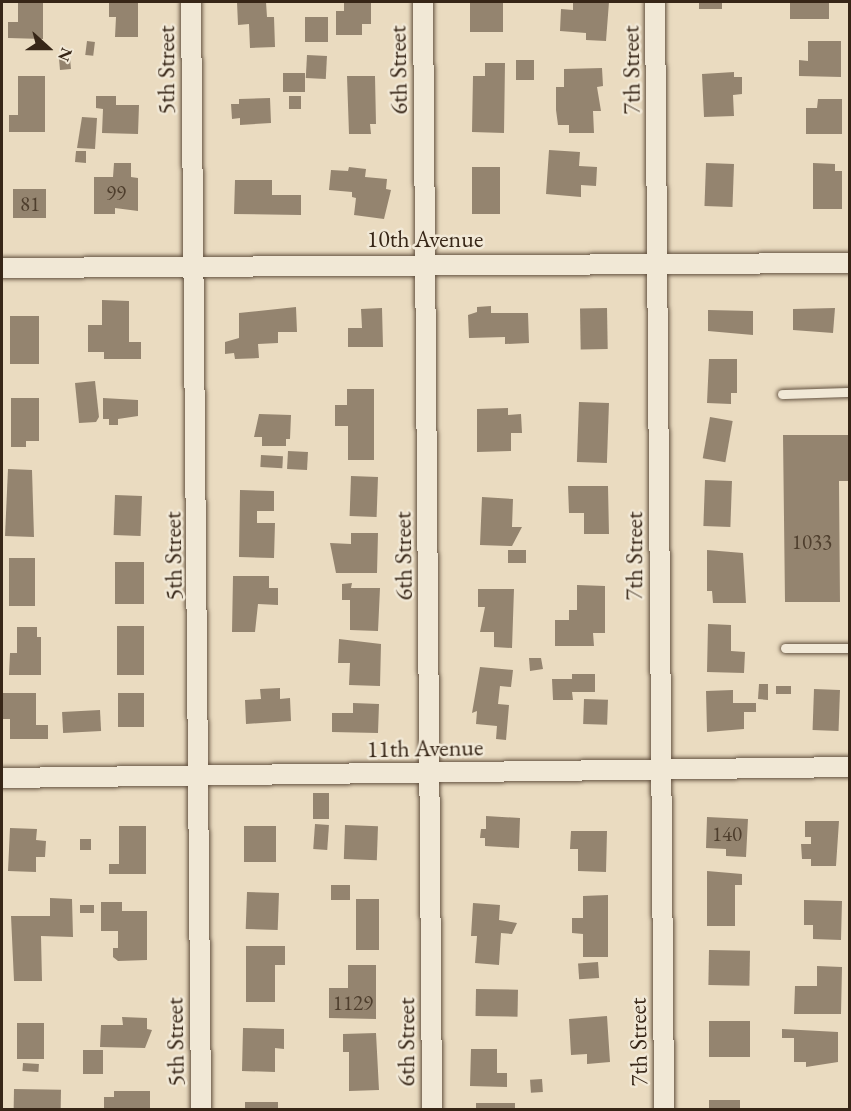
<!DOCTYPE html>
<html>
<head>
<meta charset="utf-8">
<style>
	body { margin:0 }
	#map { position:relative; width:851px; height:1111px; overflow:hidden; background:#eadbc0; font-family:"EB Garamond",serif }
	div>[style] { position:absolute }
	.building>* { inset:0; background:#94846f; transform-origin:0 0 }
	.roads { filter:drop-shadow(0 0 2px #645341) drop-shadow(0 0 2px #645341) }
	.service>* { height:9px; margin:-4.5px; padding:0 4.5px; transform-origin:4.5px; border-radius:4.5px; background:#f1e8d6 }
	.minor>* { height:20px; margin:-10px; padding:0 10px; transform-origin:10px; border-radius:10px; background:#f1e8d6 }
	span { translate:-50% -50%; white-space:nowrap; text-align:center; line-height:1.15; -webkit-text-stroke:5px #f1e8d6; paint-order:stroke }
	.number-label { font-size:21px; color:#4e3e2d }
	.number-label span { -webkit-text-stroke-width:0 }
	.street-label { font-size:24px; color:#372617 }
	.frame { position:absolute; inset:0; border:3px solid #372617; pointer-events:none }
	.north { position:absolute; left:18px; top:18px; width:60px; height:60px; -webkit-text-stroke:4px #f1e8d6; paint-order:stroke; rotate:111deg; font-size:16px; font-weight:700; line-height:24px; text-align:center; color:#372617 }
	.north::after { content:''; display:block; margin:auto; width:21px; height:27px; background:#372617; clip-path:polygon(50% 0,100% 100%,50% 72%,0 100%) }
</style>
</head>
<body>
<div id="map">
	<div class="building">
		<i style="clip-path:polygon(18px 2px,43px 2px,43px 39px,8px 38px,8px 22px,18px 22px)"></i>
		<i style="clip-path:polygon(109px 2px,138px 2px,138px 37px,115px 37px,116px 17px,109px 17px)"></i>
		<i style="clip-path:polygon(237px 2px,266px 2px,267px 17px,274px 17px,275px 47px,250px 48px,249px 24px,238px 25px)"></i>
		<i style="clip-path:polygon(344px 2px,371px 2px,371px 24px,362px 24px,362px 35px,336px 35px,336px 11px,344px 11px)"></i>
		<i style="left:470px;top:2px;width:33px;height:30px"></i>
		<i style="clip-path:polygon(573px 2px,609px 2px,606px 41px,586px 40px,586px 33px,560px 31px,561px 9px,573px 10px)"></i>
		<i style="left:699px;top:2px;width:23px;height:7px"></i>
		<i style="left:790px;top:2px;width:39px;height:17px"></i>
		<i style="left:305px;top:17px;width:23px;height:25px"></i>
		<i style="left:87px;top:41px;width:8px;height:14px;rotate:7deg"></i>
		<i style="clip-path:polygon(808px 41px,841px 41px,841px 77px,799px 76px,799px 60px,808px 61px)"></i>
		<i style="left:307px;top:55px;width:20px;height:23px;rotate:3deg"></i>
		<i style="left:70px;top:58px;width:11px;height:11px;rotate:85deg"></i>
		<i style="left:516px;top:60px;width:18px;height:20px"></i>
		<i style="clip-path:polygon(485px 63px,505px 63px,504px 133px,472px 132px,473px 76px,485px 76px)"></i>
		<i style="clip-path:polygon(602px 68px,603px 86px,597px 87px,601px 111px,593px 111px,594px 133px,569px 133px,569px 125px,558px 125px,556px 110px,556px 87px,564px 87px,564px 69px)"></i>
		<i style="clip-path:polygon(734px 72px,734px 77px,742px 77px,742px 94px,733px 95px,734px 116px,704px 117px,702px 74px)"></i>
		<i style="left:283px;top:73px;width:22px;height:19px"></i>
		<i style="clip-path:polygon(18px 76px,45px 76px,45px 132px,9px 132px,9px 115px,18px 115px)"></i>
		<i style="clip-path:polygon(347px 76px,375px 76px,376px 124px,370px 124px,371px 134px,349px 134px)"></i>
		<i style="clip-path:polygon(96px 96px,116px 96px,116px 105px,139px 105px,138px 134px,102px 133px,103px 109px,96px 108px)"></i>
		<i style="left:289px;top:96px;width:12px;height:13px"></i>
		<i style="clip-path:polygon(270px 98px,271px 123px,240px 125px,240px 118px,232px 119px,231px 104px,239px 104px,239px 99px)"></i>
		<i style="clip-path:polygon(818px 99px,842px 99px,842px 134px,806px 134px,806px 108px,817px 108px)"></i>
		<i style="clip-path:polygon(82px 117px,97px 118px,95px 149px,77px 148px)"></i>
		<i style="clip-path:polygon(549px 150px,580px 152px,579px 166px,597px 167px,596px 186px,581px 185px,581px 197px,546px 194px)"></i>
		<i style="clip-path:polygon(76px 151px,86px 151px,86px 163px,75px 162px)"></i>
		<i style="clip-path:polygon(114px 163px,131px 163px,131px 177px,138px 178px,138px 211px,115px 208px,115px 214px,94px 214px,94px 177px,113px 177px)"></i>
		<i style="left:706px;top:163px;width:28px;height:43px;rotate:2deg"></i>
		<i style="clip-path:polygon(813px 163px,835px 164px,835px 171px,842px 171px,842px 209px,813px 209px)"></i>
		<i style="clip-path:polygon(349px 167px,366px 169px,365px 177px,387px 179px,386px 189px,391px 190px,384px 219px,354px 215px,356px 198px,352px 197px,352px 192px,329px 190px,331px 170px,348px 171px)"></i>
		<i style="left:472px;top:167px;width:28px;height:47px"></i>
		<i style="clip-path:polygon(235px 180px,272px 180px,272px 195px,301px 195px,301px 215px,234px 214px)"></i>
		<i style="left:13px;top:189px;width:33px;height:29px"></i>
		<i style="clip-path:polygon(102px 300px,129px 301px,129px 342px,141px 342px,141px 359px,104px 359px,104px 352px,88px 352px,88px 325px,102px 325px)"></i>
		<i style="clip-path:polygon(491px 306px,491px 313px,528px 313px,529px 343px,505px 344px,505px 337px,469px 338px,468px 315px,477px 312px,477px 307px)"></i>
		<i style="clip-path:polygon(296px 307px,297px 332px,278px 332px,278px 343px,258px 344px,259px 358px,235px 359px,234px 353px,225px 354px,225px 342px,239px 338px,239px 313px)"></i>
		<i style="clip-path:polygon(382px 308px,383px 347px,348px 347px,348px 328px,362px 328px,361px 309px)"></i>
		<i style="left:607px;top:308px;width:41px;height:27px;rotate:89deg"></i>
		<i style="clip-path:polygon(835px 308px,833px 333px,793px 330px,793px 309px)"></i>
		<i style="clip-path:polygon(708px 310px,753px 311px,753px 335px,708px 331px)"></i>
		<i style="left:10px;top:316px;width:29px;height:48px"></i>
		<i style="clip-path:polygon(709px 359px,737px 359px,737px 393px,731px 393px,731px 404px,707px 403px)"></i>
		<i style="clip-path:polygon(95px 381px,99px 417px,96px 422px,79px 423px,75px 383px)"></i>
		<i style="clip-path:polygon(347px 389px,374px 389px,374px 460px,348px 460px,348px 426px,335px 426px,335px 405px,347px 405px)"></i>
		<i style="clip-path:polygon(11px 398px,39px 398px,39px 441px,26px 441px,26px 447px,11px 447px)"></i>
		<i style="clip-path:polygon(103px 398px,138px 400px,138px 416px,118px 419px,118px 425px,109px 425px,109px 419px,103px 419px)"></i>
		<i style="left:579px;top:402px;width:30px;height:60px;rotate:2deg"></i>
		<i style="clip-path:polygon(508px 408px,508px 415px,521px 414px,522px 433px,511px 433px,511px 451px,477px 452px,477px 409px)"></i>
		<i style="clip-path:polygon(259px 414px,291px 415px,290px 439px,286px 439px,286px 446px,262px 446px,262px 437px,254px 437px)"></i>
		<i style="left:710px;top:417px;width:23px;height:42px;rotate:10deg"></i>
		<i style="clip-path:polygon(783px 435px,850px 435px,849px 481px,839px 481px,840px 602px,785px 602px)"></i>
		<i style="left:288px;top:451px;width:20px;height:18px;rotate:3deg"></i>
		<i style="left:261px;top:455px;width:22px;height:12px;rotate:3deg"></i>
		<i style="clip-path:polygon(8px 469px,32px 470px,34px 537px,5px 536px)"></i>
		<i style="left:351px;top:476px;width:27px;height:40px;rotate:2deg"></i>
		<i style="left:705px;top:480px;width:27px;height:46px;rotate:2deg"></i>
		<i style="clip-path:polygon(568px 486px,608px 486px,609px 534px,584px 534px,584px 513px,569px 513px)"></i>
		<i style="clip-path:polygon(240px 490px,274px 491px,274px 511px,257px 511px,257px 523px,275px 523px,274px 558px,239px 557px)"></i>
		<i style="left:115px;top:495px;width:27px;height:40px;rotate:2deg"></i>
		<i style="clip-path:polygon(482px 497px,513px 499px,512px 527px,522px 527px,512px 546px,480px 545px)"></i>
		<i style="clip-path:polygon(351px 533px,378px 533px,377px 573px,336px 573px,330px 543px,351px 544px)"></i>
		<i style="left:526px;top:550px;width:13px;height:18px;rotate:90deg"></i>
		<i style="clip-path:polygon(707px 550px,743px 553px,746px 603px,713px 603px,712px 591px,707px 591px)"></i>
		<i style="left:9px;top:558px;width:26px;height:48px"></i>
		<i style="left:115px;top:562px;width:29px;height:42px"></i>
		<i style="clip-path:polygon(233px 576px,269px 576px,269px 588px,278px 588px,278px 605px,258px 604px,255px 632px,232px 632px)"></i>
		<i style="clip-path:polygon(352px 583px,351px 588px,380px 588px,378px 631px,350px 630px,350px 600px,342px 600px,342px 584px)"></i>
		<i style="clip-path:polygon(577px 585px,605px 586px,605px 633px,593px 633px,594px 646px,555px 646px,555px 620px,569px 620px,569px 610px,577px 610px)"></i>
		<i style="clip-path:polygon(478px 589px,514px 589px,512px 648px,494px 647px,494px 632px,480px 632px,485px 607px,478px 607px)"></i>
		<i style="clip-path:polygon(708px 624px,731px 625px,731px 651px,745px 652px,744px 673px,707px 672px)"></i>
		<i style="left:117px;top:626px;width:27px;height:49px"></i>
		<i style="clip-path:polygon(17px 627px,37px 627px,37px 637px,41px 637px,41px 675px,9px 675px,10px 653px,17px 653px)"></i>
		<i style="clip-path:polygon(339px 639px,381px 644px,380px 686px,349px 685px,350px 663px,338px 663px)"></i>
		<i style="clip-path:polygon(529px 658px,541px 658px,543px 669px,530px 671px)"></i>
		<i style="clip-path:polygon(480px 667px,513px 670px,511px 687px,500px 686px,498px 704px,509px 705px,506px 740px,496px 739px,497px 726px,476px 724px,477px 711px,472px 713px)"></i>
		<i style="clip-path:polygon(572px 674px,595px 674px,595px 692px,572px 692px,573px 700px,553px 700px,552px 679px,572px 679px)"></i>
		<i style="clip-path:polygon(759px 684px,768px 684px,768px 700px,758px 699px)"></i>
		<i style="left:776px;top:686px;width:15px;height:8px"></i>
		<i style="clip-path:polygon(280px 688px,280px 699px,290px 698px,291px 721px,246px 724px,245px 700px,261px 699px,260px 689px)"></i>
		<i style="left:814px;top:689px;width:26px;height:41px;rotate:2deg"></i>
		<i style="clip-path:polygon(733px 690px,733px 703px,756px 703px,756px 712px,744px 712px,744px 729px,707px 732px,706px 691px)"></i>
		<i style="clip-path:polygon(3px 693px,36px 693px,36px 725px,48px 725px,48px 739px,10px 739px,10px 719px,3px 719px)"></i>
		<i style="left:118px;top:693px;width:26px;height:34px"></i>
		<i style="left:584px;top:699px;width:24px;height:25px;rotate:2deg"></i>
		<i style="clip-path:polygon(353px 703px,379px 704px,378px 733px,332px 732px,332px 713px,353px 713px)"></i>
		<i style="left:100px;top:710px;width:21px;height:38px;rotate:87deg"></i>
		<i style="left:313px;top:793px;width:16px;height:26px"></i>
		<i style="clip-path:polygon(486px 816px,520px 818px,519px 848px,485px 846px,485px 838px,480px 838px,481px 829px,486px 829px)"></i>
		<i style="clip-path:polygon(707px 817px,748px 819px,746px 857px,726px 856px,726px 849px,706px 848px)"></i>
		<i style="clip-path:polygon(805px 821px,839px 821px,836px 866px,811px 866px,811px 859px,802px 859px,801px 844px,811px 844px,811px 837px,805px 837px)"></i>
		<i style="left:315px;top:824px;width:14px;height:25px;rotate:4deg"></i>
		<i style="left:345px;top:825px;width:33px;height:34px;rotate:2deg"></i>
		<i style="clip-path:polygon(119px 826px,146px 826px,146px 874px,109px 874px,109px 864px,119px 864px)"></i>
		<i style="left:244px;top:826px;width:32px;height:36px"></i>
		<i style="clip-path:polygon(10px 828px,37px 829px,36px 840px,46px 841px,45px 857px,36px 857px,36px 872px,8px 871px)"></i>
		<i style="clip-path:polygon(571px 831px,607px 831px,606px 872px,578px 871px,578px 849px,570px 849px)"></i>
		<i style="left:80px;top:839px;width:11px;height:11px"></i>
		<i style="clip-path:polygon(707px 871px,742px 874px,742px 885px,735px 885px,735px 926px,707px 926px)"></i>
		<i style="left:331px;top:885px;width:19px;height:15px"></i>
		<i style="left:247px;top:892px;width:32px;height:37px;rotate:2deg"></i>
		<i style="clip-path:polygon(608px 895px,608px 957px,583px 957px,583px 934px,572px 933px,572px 918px,583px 918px,583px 896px)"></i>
		<i style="clip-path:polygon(50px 898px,72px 899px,73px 937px,41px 936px,42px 981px,14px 981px,11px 916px,50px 916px)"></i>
		<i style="left:356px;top:899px;width:23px;height:51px"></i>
		<i style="clip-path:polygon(804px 900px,842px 901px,841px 940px,813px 939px,813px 925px,804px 925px)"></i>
		<i style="clip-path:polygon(101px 902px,122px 902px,122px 911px,147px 911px,147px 960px,118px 961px,113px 957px,113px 948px,118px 948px,118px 931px,101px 931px)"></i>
		<i style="clip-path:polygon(473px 903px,500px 905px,499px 920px,517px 923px,512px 934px,501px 933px,499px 965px,475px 963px,477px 936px,471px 936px)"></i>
		<i style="left:80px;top:905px;width:14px;height:8px"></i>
		<i style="clip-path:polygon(246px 946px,285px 946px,285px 965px,275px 965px,275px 1002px,246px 1002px)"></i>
		<i style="left:709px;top:950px;width:41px;height:35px;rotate:1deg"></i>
		<i style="left:598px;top:962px;width:16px;height:20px;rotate:86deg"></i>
		<i style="clip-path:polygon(348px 965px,376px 965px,376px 1019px,329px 1018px,329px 988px,348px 988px)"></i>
		<i style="clip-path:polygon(817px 966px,842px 967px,841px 1014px,794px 1014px,795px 986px,817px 986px)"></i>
		<i style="left:476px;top:989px;width:42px;height:27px;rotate:1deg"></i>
		<i style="clip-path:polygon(607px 1016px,610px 1062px,587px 1064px,587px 1054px,571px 1055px,569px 1019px)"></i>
		<i style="clip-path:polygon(122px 1017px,147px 1018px,147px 1029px,152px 1030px,145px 1048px,100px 1047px,101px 1025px,123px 1025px)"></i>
		<i style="left:709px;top:1021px;width:41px;height:36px"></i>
		<i style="left:17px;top:1023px;width:27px;height:36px"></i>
		<i style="clip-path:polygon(243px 1028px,284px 1029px,284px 1049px,275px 1048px,275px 1072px,242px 1071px)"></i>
		<i style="clip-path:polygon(782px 1029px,838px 1032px,838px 1062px,806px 1067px,806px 1062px,794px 1062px,794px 1038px,782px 1038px)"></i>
		<i style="clip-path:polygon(376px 1033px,379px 1090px,349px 1091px,349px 1052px,343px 1052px,343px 1034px)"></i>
		<i style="clip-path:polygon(471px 1049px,497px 1049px,497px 1073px,507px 1073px,507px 1087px,470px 1086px)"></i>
		<i style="left:83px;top:1050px;width:20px;height:24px"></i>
		<i style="left:23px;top:1063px;width:16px;height:8px;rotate:4deg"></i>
		<i style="left:542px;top:1079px;width:13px;height:12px;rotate:86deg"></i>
		<i style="left:14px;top:1089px;width:47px;height:21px;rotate:1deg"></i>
		<i style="clip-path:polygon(114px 1091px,150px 1091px,150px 1108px,104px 1110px,104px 1097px,114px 1097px)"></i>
		<i style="left:709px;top:1100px;width:31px;height:10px"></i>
		<i style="left:245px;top:1102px;width:33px;height:8px"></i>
		<i style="left:476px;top:1103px;width:39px;height:7px"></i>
	</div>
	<div class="roads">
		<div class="service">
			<i style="left:782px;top:394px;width:68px;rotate:-1.7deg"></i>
			<i style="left:785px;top:648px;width:65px"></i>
		</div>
		<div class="minor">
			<i style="left:191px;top:2px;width:1108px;rotate:89.48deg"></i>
			<i style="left:423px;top:2px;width:1108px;rotate:89.53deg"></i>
			<i style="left:655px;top:2px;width:1108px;rotate:89.53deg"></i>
			<i style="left:2px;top:268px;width:848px;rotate:-0.34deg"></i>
			<i style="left:2px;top:778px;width:848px;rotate:-0.74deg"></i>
		</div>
	</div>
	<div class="number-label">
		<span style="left:116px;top:193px">99</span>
		<span style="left:30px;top:204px">81</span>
		<span style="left:812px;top:542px">1033</span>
		<span style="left:727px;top:834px">140</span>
		<span style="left:353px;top:1003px">1129</span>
	</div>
	<div class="street-label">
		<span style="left:166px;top:70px;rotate:-90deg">5th Street</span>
		<span style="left:398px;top:70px;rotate:-91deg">6th Street</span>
		<span style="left:631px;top:70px;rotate:-91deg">7th Street</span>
		<span style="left:425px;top:239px">10th Avenue</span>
		<span style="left:173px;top:556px;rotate:-91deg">5th Street</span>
		<span style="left:403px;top:556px;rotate:-91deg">6th Street</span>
		<span style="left:634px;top:556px;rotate:-90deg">7th Street</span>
		<span style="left:425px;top:748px;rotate:-1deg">11th Avenue</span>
		<span style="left:175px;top:1042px;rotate:-91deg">5th Street</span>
		<span style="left:406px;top:1042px;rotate:-90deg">6th Street</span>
		<span style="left:638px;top:1042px;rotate:-91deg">7th Street</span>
	</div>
	<div class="frame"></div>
	<div class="north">N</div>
</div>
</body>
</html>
